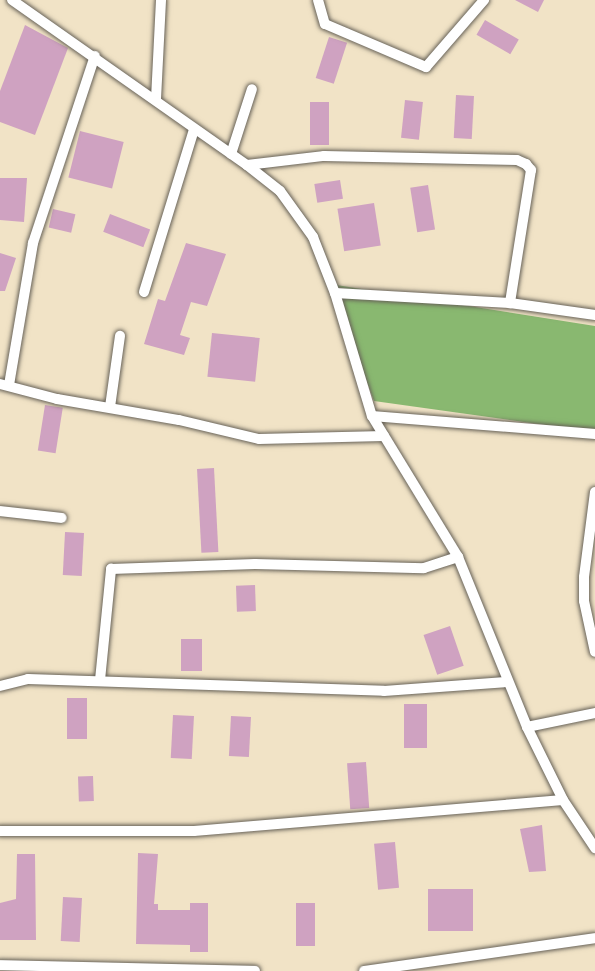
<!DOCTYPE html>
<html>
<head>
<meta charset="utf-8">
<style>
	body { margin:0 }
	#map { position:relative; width:595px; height:971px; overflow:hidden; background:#f1e3c6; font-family:"Indie Flower",sans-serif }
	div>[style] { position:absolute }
	.forest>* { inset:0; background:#89b870 }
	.building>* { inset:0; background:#cfa2c1; transform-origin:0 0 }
	.roads { filter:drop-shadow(0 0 2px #676258) drop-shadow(0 0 2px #676258) }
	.street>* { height:10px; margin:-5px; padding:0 5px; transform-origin:5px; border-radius:5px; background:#fff }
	span { translate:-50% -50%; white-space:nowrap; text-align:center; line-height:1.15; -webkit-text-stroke:4.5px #fcf5e5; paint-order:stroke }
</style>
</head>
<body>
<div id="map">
	<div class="forest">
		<i style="clip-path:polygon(330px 284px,595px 326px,595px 432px,374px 401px)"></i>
	</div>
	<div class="building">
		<i style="clip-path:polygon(515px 0,544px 0,538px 12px)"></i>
		<i style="left:485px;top:20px;width:39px;height:17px;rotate:30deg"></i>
		<i style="clip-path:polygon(25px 25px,68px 48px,35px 135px,0 122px,0 91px)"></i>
		<i style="left:329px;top:37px;width:19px;height:43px;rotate:18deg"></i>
		<i style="left:456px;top:95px;width:18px;height:43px;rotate:3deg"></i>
		<i style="left:405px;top:100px;width:18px;height:38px;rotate:6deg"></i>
		<i style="left:310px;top:102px;width:19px;height:43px"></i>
		<i style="left:80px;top:131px;width:45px;height:48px;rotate:14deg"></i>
		<i style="clip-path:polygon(0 178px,27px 178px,24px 222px,0 220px)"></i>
		<i style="left:340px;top:180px;width:19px;height:26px;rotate:81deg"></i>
		<i style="left:428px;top:185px;width:45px;height:18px;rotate:81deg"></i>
		<i style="left:374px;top:203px;width:43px;height:37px;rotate:81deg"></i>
		<i style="left:53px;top:209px;width:23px;height:19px;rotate:13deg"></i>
		<i style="left:110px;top:214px;width:43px;height:19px;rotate:21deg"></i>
		<i style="clip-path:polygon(186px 243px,226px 254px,207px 306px,191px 302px,180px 335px,190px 338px,184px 355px,144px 344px,158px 299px,165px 301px)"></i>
		<i style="clip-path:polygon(0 253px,16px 258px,5px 291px,0 291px)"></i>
		<i style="left:212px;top:333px;width:48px;height:44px;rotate:6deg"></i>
		<i style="left:45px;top:405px;width:18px;height:46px;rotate:9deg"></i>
		<i style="left:214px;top:468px;width:84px;height:17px;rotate:87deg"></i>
		<i style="left:84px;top:533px;width:43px;height:19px;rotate:93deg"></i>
		<i style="left:255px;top:585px;width:26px;height:19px;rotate:88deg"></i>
		<i style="left:450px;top:626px;width:42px;height:28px;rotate:71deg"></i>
		<i style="left:181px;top:639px;width:21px;height:32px"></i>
		<i style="left:67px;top:698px;width:20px;height:41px"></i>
		<i style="left:404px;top:704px;width:23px;height:44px"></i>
		<i style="left:173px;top:715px;width:21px;height:43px;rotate:3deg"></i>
		<i style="left:231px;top:716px;width:20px;height:40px;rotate:3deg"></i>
		<i style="left:366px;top:762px;width:46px;height:19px;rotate:86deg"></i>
		<i style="left:93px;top:776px;width:25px;height:15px;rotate:88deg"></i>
		<i style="clip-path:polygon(542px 825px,546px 871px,529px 872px,520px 829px)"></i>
		<i style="left:395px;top:842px;width:46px;height:21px;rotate:85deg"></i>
		<i style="clip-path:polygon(138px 853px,158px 854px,154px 904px,158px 904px,158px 910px,190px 910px,190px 903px,208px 903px,208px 952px,190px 952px,190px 945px,136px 944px)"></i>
		<i style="clip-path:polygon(17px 854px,35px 854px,36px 940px,0 940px,0 903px,16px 899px)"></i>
		<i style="left:473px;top:889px;width:42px;height:45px;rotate:90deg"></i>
		<i style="left:63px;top:897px;width:19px;height:44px;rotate:3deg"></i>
		<i style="left:296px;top:903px;width:19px;height:43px"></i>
	</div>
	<div class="roads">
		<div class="street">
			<i style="left:12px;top:0;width:287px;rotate:35.1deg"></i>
			<i style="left:247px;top:165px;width:42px;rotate:38.2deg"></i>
			<i style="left:280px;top:191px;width:57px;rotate:54.3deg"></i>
			<i style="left:313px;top:237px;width:60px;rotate:68.6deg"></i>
			<i style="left:335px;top:293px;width:128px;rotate:73.3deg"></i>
			<i style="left:372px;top:416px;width:165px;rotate:58.6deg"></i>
			<i style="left:458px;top:557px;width:183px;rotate:67.9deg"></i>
			<i style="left:527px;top:727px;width:81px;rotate:63.7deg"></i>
			<i style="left:563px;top:800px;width:58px;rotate:56.3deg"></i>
			<i style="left:318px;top:0;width:25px;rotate:74deg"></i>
			<i style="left:325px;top:24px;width:110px;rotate:23.1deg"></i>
			<i style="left:426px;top:67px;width:89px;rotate:-49.1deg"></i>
			<i style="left:156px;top:99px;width:99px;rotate:-87.1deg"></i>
			<i style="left:231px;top:154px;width:68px;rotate:-72.1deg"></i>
			<i style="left:247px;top:165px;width:78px;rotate:-6.7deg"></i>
			<i style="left:324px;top:156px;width:193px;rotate:1.2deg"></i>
			<i style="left:517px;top:160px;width:10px;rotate:24deg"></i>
			<i style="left:526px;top:164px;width:8px;rotate:50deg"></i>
			<i style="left:531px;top:170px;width:135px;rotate:99deg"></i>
			<i style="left:144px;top:292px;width:170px;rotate:-72.9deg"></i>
			<i style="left:335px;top:293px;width:175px;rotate:3.3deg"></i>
			<i style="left:510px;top:303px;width:86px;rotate:8deg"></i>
			<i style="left:0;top:384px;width:59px;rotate:14.7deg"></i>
			<i style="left:57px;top:399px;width:124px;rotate:9.8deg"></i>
			<i style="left:179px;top:420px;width:82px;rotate:13.4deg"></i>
			<i style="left:259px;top:439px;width:125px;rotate:-1.4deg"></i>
			<i style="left:9px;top:385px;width:144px;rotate:-80.4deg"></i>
			<i style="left:33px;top:243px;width:197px;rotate:-71.7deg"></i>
			<i style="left:110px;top:407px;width:72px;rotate:-82deg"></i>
			<i style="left:372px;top:416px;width:224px;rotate:4.6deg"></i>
			<i style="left:595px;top:492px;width:86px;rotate:97.4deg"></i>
			<i style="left:584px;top:577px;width:24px;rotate:90deg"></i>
			<i style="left:584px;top:601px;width:52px;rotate:77.8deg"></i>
			<i style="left:0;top:511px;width:62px;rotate:6.4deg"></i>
			<i style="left:100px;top:680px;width:112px;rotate:-84.3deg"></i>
			<i style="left:111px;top:569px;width:144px;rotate:-2deg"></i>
			<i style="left:255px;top:564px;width:169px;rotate:1.4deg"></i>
			<i style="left:424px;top:568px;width:36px;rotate:-18deg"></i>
			<i style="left:0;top:686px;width:29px;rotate:-14deg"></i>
			<i style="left:28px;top:679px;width:356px;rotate:1.9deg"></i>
			<i style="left:384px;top:691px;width:124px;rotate:-4.2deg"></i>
			<i style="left:527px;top:727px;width:69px;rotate:-11.6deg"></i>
			<i style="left:0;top:831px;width:194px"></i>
			<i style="left:194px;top:831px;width:370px;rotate:-4.8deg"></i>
			<i style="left:0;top:965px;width:255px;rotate:1.3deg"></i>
			<i style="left:364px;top:971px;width:233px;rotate:-8.1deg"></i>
		</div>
	</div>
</div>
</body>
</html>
